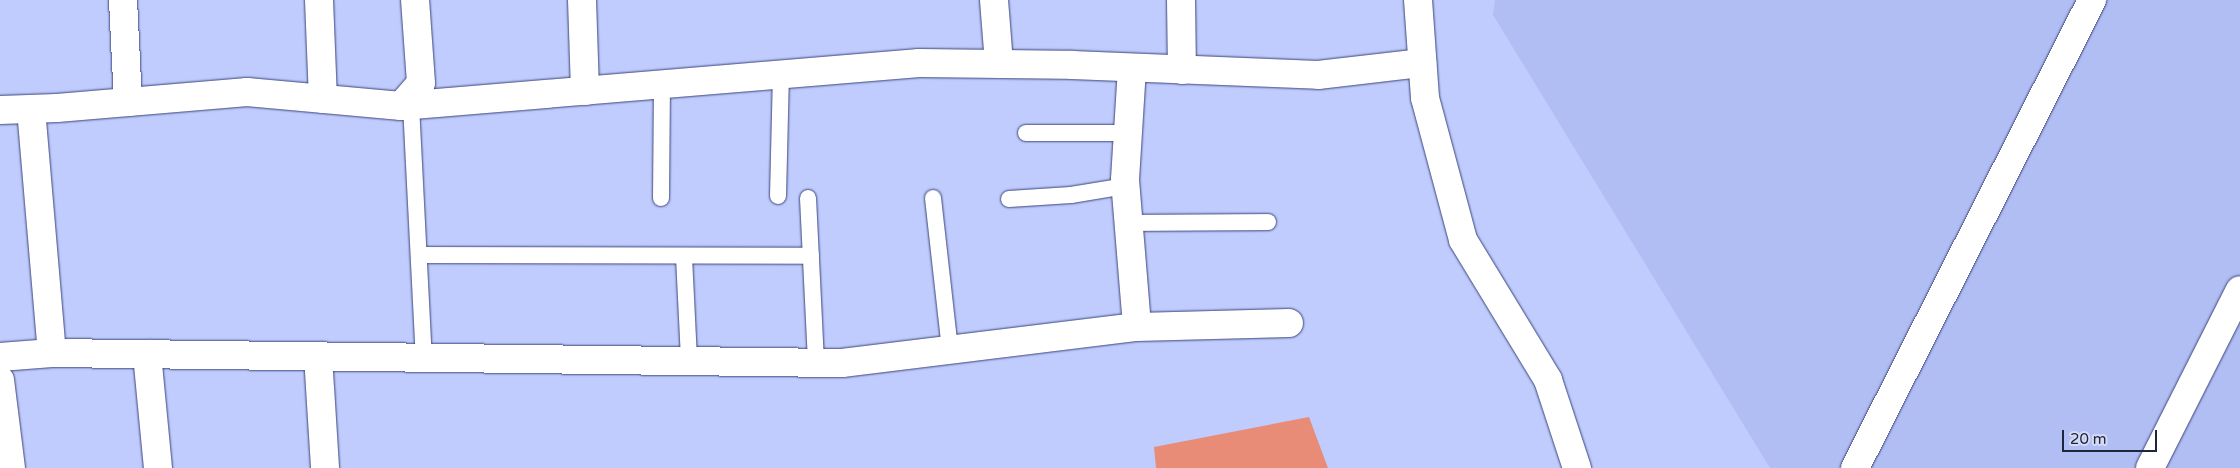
<!DOCTYPE html>
<html>
<head>
<meta charset="utf-8">
<style>
	body { margin:0 }
	#map { position:relative; width:2240px; height:468px; overflow:hidden; background:#c0ccfe; font-family:"Varela Round",sans-serif }
	div>[style] { position:absolute }
	.built>* { inset:0; background:#b1bef4 }
	.green>* { inset:0; background:#e88c77 }
	.roads { filter:drop-shadow(0 0 1px #3c457a) drop-shadow(0 0 1px #3c457a) }
	.lane>* { height:16px; margin:-8px; padding:0 8px; transform-origin:8px; border-radius:8px; background:#fff }
	.street>* { height:28px; margin:-14px; padding:0 14px; transform-origin:14px; border-radius:14px; background:#fff }
	span { translate:-50% -50%; white-space:nowrap; text-align:center; line-height:1.15; -webkit-text-stroke:4px #d4dbf4; paint-order:stroke }
	.scale { position:absolute; left:2062px; top:430px; width:95px; height:22px; box-sizing:border-box; border:2px solid #20253c; border-top:0; padding-left:6px; font-size:15px; line-height:18px; white-space:nowrap; color:#20253c; -webkit-text-stroke:4px #d4dbf4; paint-order:stroke }
</style>
</head>
<body>
<div id="map">
	<div class="built">
		<i style="clip-path:polygon(1495px 0,2240px 0,2240px 468px,1770px 468px,1493px 15px)"></i>
	</div>
	<div class="green">
		<i style="clip-path:polygon(1309px 417px,1328px 468px,1156px 468px,1154px 447px)"></i>
	</div>
	<div class="roads">
		<div class="lane">
			<i style="left:411px;top:105px;width:253px;rotate:87.1deg"></i>
			<i style="left:1026px;top:133px;width:102px"></i>
			<i style="left:778px;top:196px;width:122px;rotate:-88.6deg"></i>
			<i style="left:661px;top:198px;width:114px;rotate:-89.5deg"></i>
			<i style="left:808px;top:198px;width:165px;rotate:87.2deg"></i>
			<i style="left:933px;top:198px;width:153px;rotate:83.6deg"></i>
			<i style="left:1009px;top:199px;width:62px;rotate:-3.7deg"></i>
			<i style="left:1071px;top:195px;width:56px;rotate:-9.3deg"></i>
			<i style="left:1129px;top:223px;width:139px;rotate:-0.4deg"></i>
			<i style="left:419px;top:255px;width:392px;rotate:0.1deg"></i>
			<i style="left:684px;top:257px;width:104px;rotate:87.2deg"></i>
		</div>
		<div class="street">
			<i style="left:123px;top:0;width:102px;rotate:87.2deg"></i>
			<i style="left:319px;top:0;width:99px;rotate:87.7deg"></i>
			<i style="left:582px;top:0;width:91px;rotate:88.1deg"></i>
			<i style="left:994px;top:0;width:64px;rotate:85.5deg"></i>
			<i style="left:1181px;top:0;width:70px;rotate:89.2deg"></i>
			<i style="left:1418px;top:0;width:98px;rotate:85.9deg"></i>
			<i style="left:1425px;top:98px;width:147px;rotate:75deg"></i>
			<i style="left:1463px;top:240px;width:164px;rotate:58.7deg"></i>
			<i style="left:1548px;top:380px;width:93px;rotate:71.8deg"></i>
			<i style="left:1132px;top:68px;width:112px;rotate:93.6deg"></i>
			<i style="left:1125px;top:180px;width:147px;rotate:85.3deg"></i>
			<i style="left:401px;top:106px;width:30px;rotate:-49deg"></i>
			<i style="left:421px;top:83px;width:83px;rotate:-94.1deg"></i>
			<i style="left:31px;top:109px;width:245px;rotate:85.1deg"></i>
			<i style="left:0;top:110px;width:57px;rotate:-2deg"></i>
			<i style="left:57px;top:108px;width:191px;rotate:-4.8deg"></i>
			<i style="left:247px;top:92px;width:155px;rotate:5.2deg"></i>
			<i style="left:401px;top:106px;width:520px;rotate:-4.75deg"></i>
			<i style="left:919px;top:63px;width:153px;rotate:0.7deg"></i>
			<i style="left:1072px;top:65px;width:246px;rotate:2.3deg"></i>
			<i style="left:1318px;top:75px;width:105px;rotate:-6.6deg"></i>
			<i style="left:147px;top:354px;width:115px;rotate:84.5deg"></i>
			<i style="left:318px;top:356px;width:112px;rotate:86.4deg"></i>
			<i style="left:0;top:357px;width:52px;rotate:-4.4deg"></i>
			<i style="left:52px;top:353px;width:790px;rotate:0.73deg"></i>
			<i style="left:842px;top:363px;width:297px;rotate:-7deg"></i>
			<i style="left:1137px;top:327px;width:152px;rotate:-1.5deg"></i>
			<i style="left:0;top:380px;width:89px;rotate:82.9deg"></i>
			<i style="left:1855px;top:468px;width:525px;rotate:-63.14deg"></i>
			<i style="left:2150px;top:468px;width:199px;rotate:-63.2deg"></i>
		</div>
	</div>
	<div class="scale">20 m</div>
</div>
</body>
</html>
